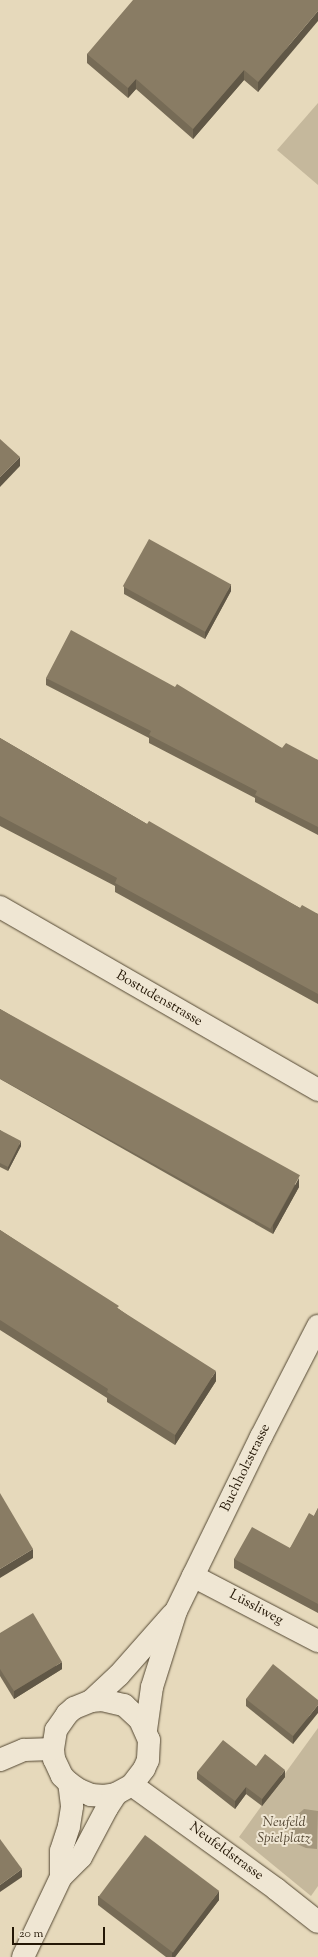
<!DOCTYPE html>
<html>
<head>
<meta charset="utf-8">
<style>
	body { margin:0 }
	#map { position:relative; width:318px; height:1957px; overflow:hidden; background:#e6d9bb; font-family:"Sorts Mill Goudy",serif }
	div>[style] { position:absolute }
	.green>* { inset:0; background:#c5b89c }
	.water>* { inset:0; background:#a4977d }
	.roads { filter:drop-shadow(0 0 1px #544833) drop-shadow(0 0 1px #544833) }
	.minor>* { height:22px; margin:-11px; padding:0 11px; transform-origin:11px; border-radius:11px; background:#efe6d3 }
	.tertiary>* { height:22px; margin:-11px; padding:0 11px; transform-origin:11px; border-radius:11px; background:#efe6d3 }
	.wall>* { inset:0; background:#766b56 }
	.shaded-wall>* { inset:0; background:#605746 }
	.building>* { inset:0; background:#897c64; transform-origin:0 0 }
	span { translate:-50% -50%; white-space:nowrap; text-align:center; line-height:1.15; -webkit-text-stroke:4px #efe6d3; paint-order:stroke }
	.street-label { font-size:14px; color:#241706 }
	.park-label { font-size:14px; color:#544733; font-style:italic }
	.scale { position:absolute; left:12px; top:1927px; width:93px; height:18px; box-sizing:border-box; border:2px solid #241706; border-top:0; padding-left:5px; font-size:12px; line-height:14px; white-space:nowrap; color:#241706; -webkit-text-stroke:3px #efe6d3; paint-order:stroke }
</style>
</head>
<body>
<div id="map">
	<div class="green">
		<i style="clip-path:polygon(318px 103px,318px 185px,277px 150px)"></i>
		<i style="clip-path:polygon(318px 1728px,318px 1886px,311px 1896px,239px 1837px)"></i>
	</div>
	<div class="water">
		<i style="clip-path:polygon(304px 1809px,318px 1811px,317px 1849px,306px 1848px,297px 1844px,292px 1834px,292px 1824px,297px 1815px)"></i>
	</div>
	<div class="roads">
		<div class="minor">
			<i style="left:0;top:907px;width:367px;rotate:29.9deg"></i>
			<i style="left:193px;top:1576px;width:141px;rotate:27.5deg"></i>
			<i style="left:132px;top:1785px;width:178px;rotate:35.8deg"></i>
			<i style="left:276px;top:1889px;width:53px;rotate:38.2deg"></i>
		</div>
		<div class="tertiary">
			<i style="left:91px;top:1701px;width:11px;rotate:-5deg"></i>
			<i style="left:102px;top:1700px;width:23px;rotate:13deg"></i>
			<i style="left:124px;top:1705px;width:22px;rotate:43deg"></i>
			<i style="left:140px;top:1720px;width:22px;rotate:66deg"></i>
			<i style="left:149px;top:1740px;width:20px;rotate:93deg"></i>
			<i style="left:148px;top:1760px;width:10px;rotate:114deg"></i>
			<i style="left:144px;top:1769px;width:20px;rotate:127deg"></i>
			<i style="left:132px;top:1785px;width:18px;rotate:151deg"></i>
			<i style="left:116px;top:1794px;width:12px;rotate:171deg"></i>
			<i style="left:104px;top:1796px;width:13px;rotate:-176deg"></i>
			<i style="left:91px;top:1795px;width:13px;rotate:-157deg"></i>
			<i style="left:79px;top:1790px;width:12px;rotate:-145deg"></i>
			<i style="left:69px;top:1783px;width:10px;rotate:-135deg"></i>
			<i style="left:62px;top:1776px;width:19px;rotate:-115deg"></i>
			<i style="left:54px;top:1759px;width:10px;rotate:-96deg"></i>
			<i style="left:53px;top:1749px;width:19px;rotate:-81deg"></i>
			<i style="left:56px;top:1730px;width:19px;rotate:-55deg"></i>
			<i style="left:67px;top:1714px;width:9px;rotate:-41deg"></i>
			<i style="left:74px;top:1708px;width:18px;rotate:-22deg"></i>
			<i style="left:91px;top:1701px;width:38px;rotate:-43deg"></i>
			<i style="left:119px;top:1675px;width:80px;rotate:-48.5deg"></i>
			<i style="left:146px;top:1730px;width:43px;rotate:-82.1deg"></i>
			<i style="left:152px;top:1687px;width:80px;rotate:-72.5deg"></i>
			<i style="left:176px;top:1611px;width:194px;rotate:-64deg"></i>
			<i style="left:261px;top:1437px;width:125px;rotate:-62.8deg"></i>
			<i style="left:0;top:1760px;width:26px;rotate:-23deg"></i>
			<i style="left:24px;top:1750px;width:29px;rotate:-2deg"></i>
			<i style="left:61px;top:1877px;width:26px;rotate:-90deg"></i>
			<i style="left:61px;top:1851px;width:26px;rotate:-72deg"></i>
			<i style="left:69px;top:1826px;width:20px;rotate:-81deg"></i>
			<i style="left:72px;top:1806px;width:23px;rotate:-97deg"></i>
			<i style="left:23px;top:1957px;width:89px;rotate:-64.6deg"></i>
			<i style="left:61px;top:1877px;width:28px;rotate:-45deg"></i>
			<i style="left:81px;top:1857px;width:55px;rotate:-62deg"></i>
			<i style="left:107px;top:1808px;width:17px;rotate:-57deg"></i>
		</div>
	</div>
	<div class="wall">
		<i style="clip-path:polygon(318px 0,258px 92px,244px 80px,193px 139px,136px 89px,128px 98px,87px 63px,87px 54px)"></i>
		<i style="clip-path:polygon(124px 587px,231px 591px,205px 639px,124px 594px)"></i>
		<i style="clip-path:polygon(46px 678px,282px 748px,318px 760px,318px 835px,255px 802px,255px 798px,149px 743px,149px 738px,46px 685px)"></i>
		<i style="clip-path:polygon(0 738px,147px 824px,300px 908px,318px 914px,318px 1004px,115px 892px,115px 886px,0 826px)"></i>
		<i style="clip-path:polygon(0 1009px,299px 1187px,273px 1234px,0 1079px)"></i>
		<i style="clip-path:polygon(0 1130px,21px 1146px,8px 1171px,0 1167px)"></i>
		<i style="clip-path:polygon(0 1230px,119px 1309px,216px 1381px,175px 1445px,107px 1402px,107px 1398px,0 1330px)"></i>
		<i style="clip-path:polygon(318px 1508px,318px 1613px,234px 1568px,234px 1559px,290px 1548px,314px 1516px)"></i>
		<i style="clip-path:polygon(0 1633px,62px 1669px,14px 1699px,0 1676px)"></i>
		<i style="clip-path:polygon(246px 1699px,318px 1700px,293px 1744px,246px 1706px)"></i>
		<i style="clip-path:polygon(256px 1766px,285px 1777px,262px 1806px,246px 1794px,235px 1809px,197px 1779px,197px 1772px)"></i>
		<i style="clip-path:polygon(98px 1896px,219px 1900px,175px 1957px,166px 1957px,98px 1905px)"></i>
	</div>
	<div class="shaded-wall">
		<i style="clip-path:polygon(318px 11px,318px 21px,258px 92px,258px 82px)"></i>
		<i style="clip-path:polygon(244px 70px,244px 80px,193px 139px,193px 129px)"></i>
		<i style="clip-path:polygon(136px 79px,136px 89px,128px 98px,128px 88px)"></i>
		<i style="clip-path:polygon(20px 457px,20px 466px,0 487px,0 477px)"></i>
		<i style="clip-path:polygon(231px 584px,231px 591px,205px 639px,205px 632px)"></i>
		<i style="clip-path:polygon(21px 1141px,21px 1146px,8px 1171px,8px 1167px)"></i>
		<i style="clip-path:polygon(299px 1178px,299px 1187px,273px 1234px,273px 1225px)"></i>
		<i style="clip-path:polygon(216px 1371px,216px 1381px,175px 1445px,175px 1435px)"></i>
		<i style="clip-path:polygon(33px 1549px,33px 1558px,0 1578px,0 1569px)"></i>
		<i style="clip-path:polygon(62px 1662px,62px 1669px,14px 1699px,14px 1691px)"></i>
		<i style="clip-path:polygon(318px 1705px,318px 1713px,293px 1744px,293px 1736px)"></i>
		<i style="clip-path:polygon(285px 1770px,285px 1777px,262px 1806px,262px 1799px)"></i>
		<i style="clip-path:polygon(246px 1787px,246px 1794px,235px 1809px,235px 1801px)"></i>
		<i style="clip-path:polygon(22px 1869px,22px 1877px,0 1892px,0 1885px)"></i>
		<i style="clip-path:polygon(219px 1891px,219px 1900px,175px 1957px,172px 1957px,172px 1953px)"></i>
	</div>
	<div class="building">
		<i style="clip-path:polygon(133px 0,318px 0,318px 11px,258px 82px,244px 70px,193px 129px,136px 79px,128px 88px,87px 54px)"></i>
		<i style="clip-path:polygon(0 439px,20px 457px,0 477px)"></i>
		<i style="left:149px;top:539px;width:94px;height:54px;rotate:29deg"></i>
		<i style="clip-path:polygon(71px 630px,175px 687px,177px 684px,282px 748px,286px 743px,318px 760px,318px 827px,255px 795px,257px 791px,149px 735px,151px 731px,46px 678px)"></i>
		<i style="clip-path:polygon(0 738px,147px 824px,149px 821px,300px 908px,302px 905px,318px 914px,318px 994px,115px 883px,117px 878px,0 816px)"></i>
		<i style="left:0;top:1009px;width:343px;height:61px;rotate:29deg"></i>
		<i style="clip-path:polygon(0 1130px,21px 1141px,8px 1167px,0 1163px)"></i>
		<i style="clip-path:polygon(0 1230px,119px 1306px,117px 1308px,216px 1371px,175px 1435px,107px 1392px,108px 1389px,0 1320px)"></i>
		<i style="clip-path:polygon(0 1493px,33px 1549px,0 1569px)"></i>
		<i style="clip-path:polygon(318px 1508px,318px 1604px,234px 1559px,252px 1527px,290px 1548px,309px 1513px,314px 1516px)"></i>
		<i style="clip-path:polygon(33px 1613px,62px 1662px,14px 1691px,0 1669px,0 1633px)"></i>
		<i style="clip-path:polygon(273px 1664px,318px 1700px,318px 1705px,293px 1736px,246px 1699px)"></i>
		<i style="clip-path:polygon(223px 1740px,256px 1766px,265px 1754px,285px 1770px,262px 1799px,246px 1787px,235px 1801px,197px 1772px)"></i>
		<i style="left:145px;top:1835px;width:93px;height:77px;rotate:37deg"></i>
		<i style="clip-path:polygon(0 1839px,22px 1869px,0 1885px)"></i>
	</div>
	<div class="street-label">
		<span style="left:159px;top:999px;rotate:30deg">Bostudenstrasse</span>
		<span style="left:246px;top:1468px;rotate:-64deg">Buchholzstrasse</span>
		<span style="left:256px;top:1608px;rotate:28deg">Lüssliweg</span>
		<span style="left:226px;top:1852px;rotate:36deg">Neufeldstrasse</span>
	</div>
	<div class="park-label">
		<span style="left:284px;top:1831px">Neufeld<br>Spielplatz</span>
	</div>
	<div class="scale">20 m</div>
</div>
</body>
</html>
